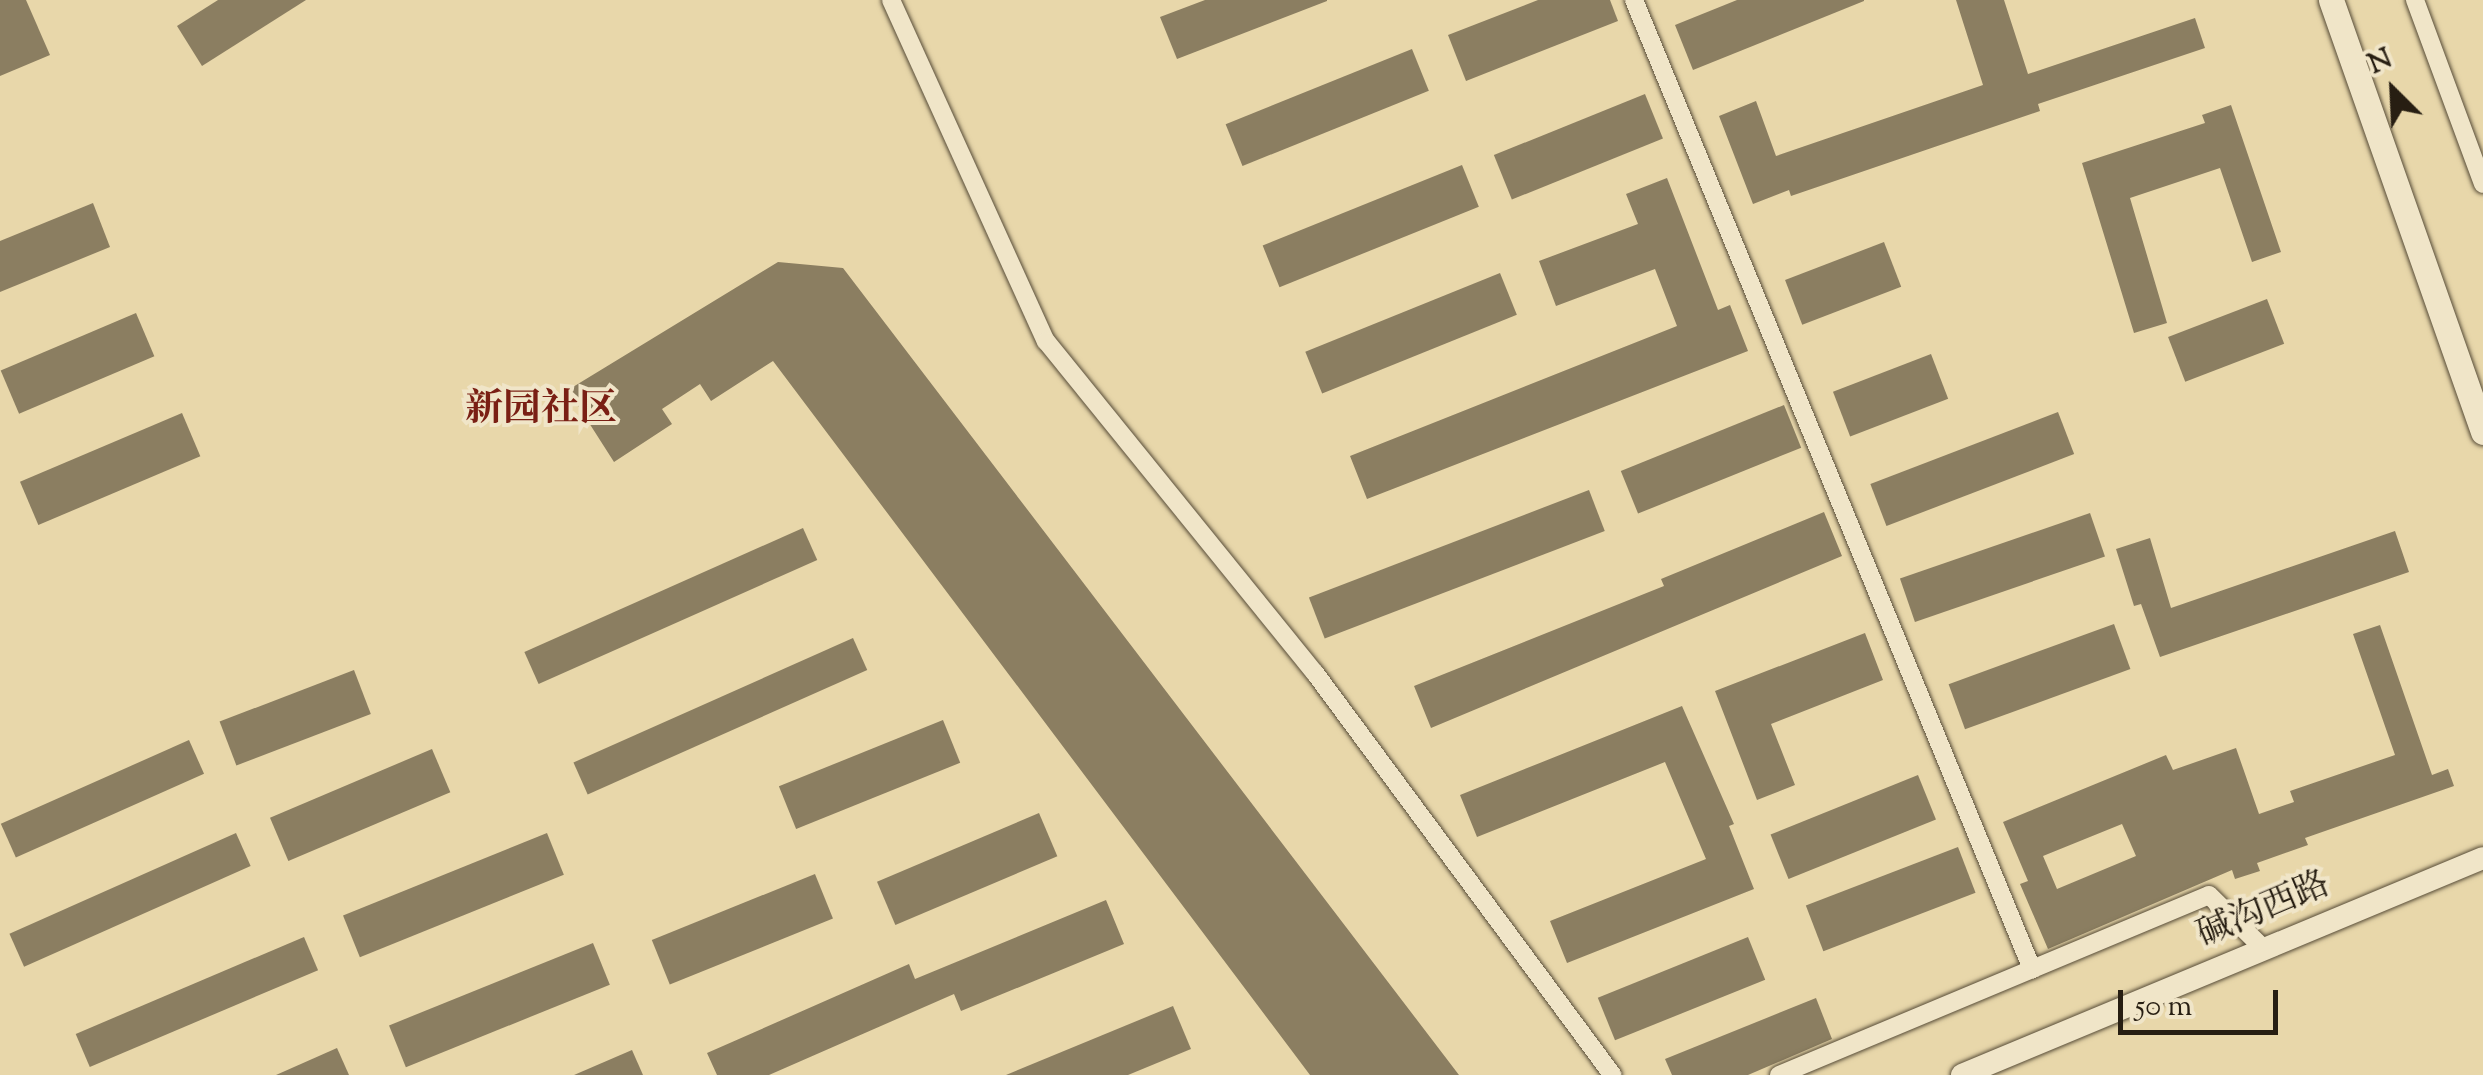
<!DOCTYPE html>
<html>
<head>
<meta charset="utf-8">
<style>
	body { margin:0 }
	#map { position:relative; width:2483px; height:1075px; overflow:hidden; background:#e8d7aa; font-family:"Sorts Mill Goudy","Noto Serif SC",serif }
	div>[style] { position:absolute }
	.building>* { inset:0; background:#8b7e61; transform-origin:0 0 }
	.roads { filter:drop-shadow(0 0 2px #574c38) drop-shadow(0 0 2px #574c38) }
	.minor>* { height:18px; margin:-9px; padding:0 9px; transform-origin:9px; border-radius:9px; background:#f0e5c8 }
	.tertiary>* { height:22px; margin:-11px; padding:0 11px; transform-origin:11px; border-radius:11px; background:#f0e5c8 }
	.secondary>* { height:25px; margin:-12.5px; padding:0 12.5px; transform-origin:12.5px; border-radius:12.5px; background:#f0e5c8 }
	span { translate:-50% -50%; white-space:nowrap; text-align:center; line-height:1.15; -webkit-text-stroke:8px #f0e5c8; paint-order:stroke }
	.street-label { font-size:35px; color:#271e12 }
	.neighbourhood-label { font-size:38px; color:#7a1f14; font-weight:700 }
	.north { position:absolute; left:2343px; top:40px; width:100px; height:100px; -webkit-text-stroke:8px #f0e5c8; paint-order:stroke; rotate:336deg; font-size:28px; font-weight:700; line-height:40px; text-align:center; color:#271e12 }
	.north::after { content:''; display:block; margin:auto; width:35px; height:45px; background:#271e12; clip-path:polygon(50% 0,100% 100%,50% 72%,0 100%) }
	.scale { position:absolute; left:2118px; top:990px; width:160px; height:45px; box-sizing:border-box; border:5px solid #271e12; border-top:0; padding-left:12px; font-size:30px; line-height:35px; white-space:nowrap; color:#271e12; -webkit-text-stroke:8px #f0e5c8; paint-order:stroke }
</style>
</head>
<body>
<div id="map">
	<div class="building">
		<i style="clip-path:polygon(0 0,26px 0,50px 55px,0 76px)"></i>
		<i style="clip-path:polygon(218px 0,306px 0,202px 66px,177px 26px)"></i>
		<i style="clip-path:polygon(1205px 0,1327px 0,1327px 1px,1177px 59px,1160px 17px)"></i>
		<i style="clip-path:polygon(1538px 0,1610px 0,1618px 21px,1466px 81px,1448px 35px)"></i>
		<i style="clip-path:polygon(1737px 0,1864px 0,1864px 1px,1693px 70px,1675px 25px)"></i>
		<i style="clip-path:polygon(1956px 0,2004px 0,2028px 74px,2195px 18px,2205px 48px,2038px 104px,2040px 111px,1791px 196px,1789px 190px,1753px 204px,1719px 116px,1756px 101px,1776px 156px,1983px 85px)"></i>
		<i style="left:1412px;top:49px;width:45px;height:201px;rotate:68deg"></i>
		<i style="left:1645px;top:94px;width:48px;height:163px;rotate:68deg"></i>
		<i style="clip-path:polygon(2231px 105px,2281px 252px,2252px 262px,2220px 168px,2130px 198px,2167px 323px,2134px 333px,2082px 163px,2205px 123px,2202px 115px)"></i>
		<i style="left:1462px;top:165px;width:45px;height:215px;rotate:68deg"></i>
		<i style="clip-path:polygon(1667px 178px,1718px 310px,1730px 305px,1748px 351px,1367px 499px,1350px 456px,1677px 326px,1655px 269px,1556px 306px,1539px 261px,1638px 224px,1626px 194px)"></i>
		<i style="clip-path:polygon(93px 203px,110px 247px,0 292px,0 241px)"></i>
		<i style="left:1884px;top:242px;width:48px;height:106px;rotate:69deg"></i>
		<i style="clip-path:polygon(778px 262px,843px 268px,1459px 1075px,1310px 1075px,773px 361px,711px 401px,700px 384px,662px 409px,672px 424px,614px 462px,568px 390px)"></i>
		<i style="left:1500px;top:273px;width:45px;height:210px;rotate:68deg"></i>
		<i style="left:2267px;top:299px;width:48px;height:106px;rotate:69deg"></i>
		<i style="left:136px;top:313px;width:47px;height:147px;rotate:67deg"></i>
		<i style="left:1931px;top:354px;width:48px;height:105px;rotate:69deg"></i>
		<i style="left:1784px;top:405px;width:46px;height:176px;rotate:68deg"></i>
		<i style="left:2058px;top:412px;width:45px;height:201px;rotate:69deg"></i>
		<i style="left:182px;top:413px;width:47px;height:176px;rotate:67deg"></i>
		<i style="left:1589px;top:490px;width:44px;height:300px;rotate:69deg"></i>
		<i style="clip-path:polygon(1824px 512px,1842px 556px,1431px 728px,1414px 686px,1664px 586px,1661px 579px)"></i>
		<i style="left:2090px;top:513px;width:46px;height:201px;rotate:71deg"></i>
		<i style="left:803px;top:528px;width:35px;height:305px;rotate:66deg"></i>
		<i style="clip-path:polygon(2395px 531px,2409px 572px,2160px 657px,2141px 604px,2134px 606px,2116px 549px,2150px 538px,2171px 608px)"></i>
		<i style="left:2114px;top:624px;width:48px;height:176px;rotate:70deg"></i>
		<i style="clip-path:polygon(evenodd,2380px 625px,2432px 775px,2448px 769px,2454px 786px,2305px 838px,2308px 845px,2257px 863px,2260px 871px,2235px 879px,2232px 870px,2048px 949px,2020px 884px,2028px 881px,2003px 822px,2166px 755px,2173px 770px,2236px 748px,2259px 814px,2294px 802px,2290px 791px,2395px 755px,2353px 634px,2380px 625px,2122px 824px,2136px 856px,2057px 889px,2043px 856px,2122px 824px)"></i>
		<i style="clip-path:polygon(1865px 633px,1883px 680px,1771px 724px,1795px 785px,1757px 800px,1715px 691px)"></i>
		<i style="left:853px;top:638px;width:35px;height:306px;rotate:66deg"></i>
		<i style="left:354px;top:670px;width:47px;height:144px;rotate:69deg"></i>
		<i style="clip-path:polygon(1682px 706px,1734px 824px,1729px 826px,1754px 889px,1567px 963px,1550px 921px,1706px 859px,1665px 762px,1477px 837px,1460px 795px)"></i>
		<i style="left:943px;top:720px;width:46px;height:177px;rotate:68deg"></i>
		<i style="left:189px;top:740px;width:37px;height:206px;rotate:66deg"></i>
		<i style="left:432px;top:749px;width:47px;height:176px;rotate:67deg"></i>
		<i style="left:1918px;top:775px;width:48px;height:159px;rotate:68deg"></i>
		<i style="left:1039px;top:813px;width:47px;height:176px;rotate:67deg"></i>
		<i style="left:236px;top:833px;width:36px;height:248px;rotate:66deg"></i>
		<i style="left:547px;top:833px;width:45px;height:220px;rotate:68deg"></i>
		<i style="left:1958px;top:847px;width:49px;height:163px;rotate:69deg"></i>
		<i style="left:815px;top:874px;width:48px;height:176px;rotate:68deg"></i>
		<i style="clip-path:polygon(1106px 900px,1124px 944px,961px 1011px,954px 994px,769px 1075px,717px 1075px,707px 1053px,909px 964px,915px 979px)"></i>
		<i style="left:304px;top:937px;width:36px;height:248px;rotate:67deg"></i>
		<i style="left:1748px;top:937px;width:46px;height:162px;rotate:68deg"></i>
		<i style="left:593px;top:943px;width:45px;height:220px;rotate:68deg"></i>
		<i style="clip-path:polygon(1816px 998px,1832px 1039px,1748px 1075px,1672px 1075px,1665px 1059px)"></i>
		<i style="clip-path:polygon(1173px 1006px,1191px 1049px,1128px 1075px,1006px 1075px)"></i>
		<i style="clip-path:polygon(337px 1048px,349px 1075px,276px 1075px)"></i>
		<i style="clip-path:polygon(632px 1050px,643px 1075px,574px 1075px)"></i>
	</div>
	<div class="roads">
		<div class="minor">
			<i style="left:891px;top:0;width:375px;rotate:65.6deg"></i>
			<i style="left:1046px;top:341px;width:427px;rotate:51deg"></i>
			<i style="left:1315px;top:673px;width:500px;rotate:53.5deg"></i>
			<i style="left:1634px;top:0;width:1048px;rotate:67.67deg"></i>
			<i style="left:2415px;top:0;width:196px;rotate:69.7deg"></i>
			<i style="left:1779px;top:1075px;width:466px;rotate:-22.7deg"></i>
			<i style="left:2209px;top:895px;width:77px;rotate:44.5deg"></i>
		</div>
		<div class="tertiary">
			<i style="left:1962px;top:1075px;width:564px;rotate:-22.61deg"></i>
		</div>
		<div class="secondary">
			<i style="left:2331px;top:0;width:458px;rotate:70.6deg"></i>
		</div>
	</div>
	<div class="street-label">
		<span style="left:2264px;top:911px;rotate:-23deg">碱沟西路</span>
	</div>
	<div class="neighbourhood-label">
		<span style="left:541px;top:412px">新园社区</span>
	</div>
	<div class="north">N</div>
	<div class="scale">50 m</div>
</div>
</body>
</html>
